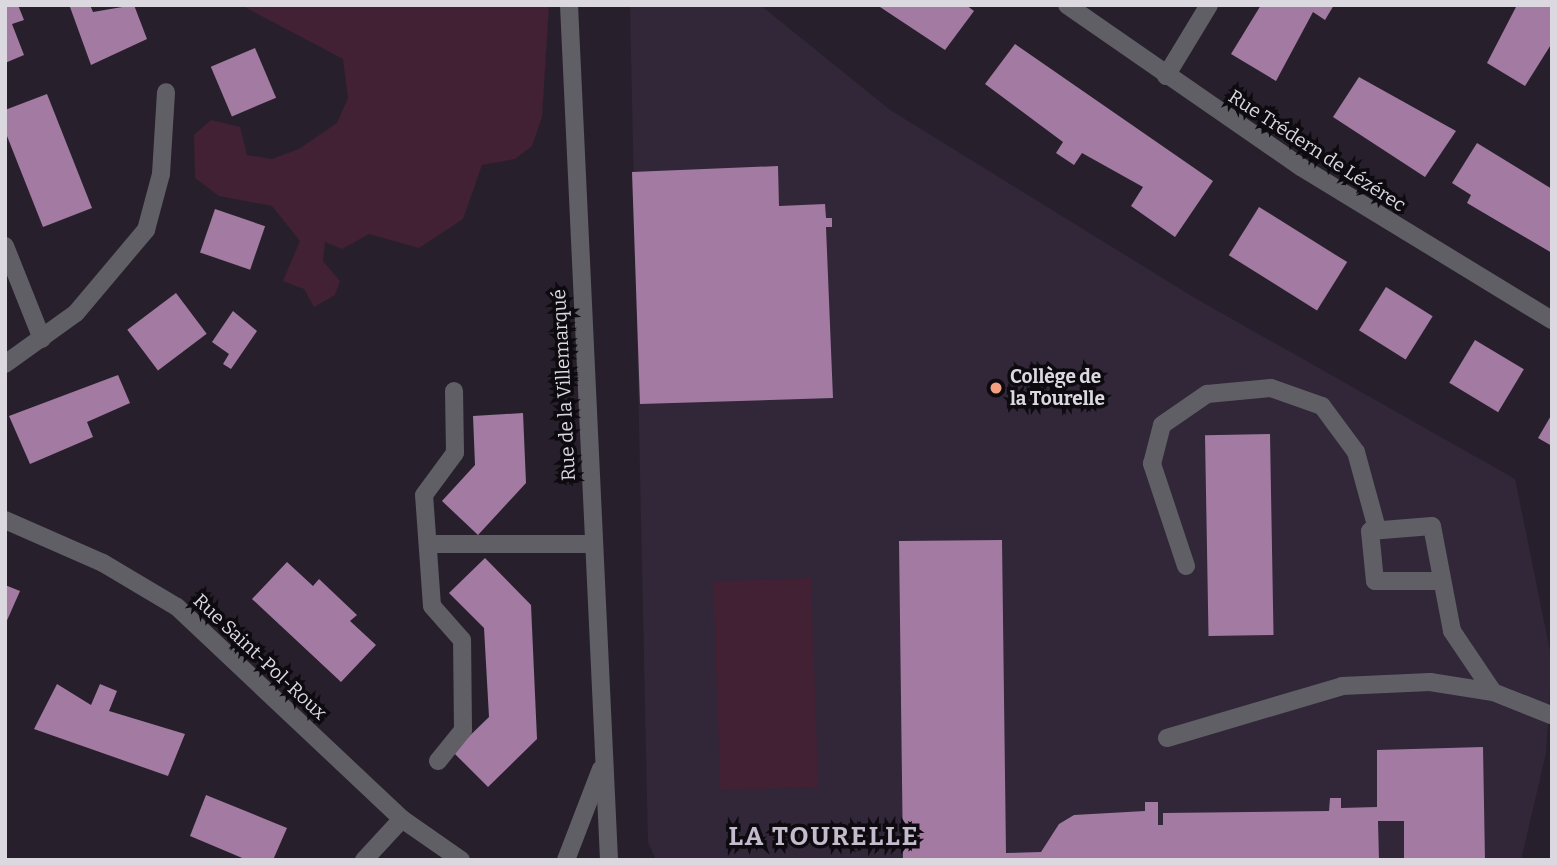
<!DOCTYPE html>
<html>
<head>
<meta charset="utf-8">
<style>
	body { margin:0 }
	#map { position:relative; width:1557px; height:865px; overflow:hidden; background:#27202c; font-family:Bitter,serif }
	div>[style] { position:absolute }
	.built>* { inset:0; background:#312738 }
	.green>* { inset:0; background:#412133; transform-origin:0 0 }
	.building>* { inset:0; background:#a37aa1; transform-origin:0 0 }
	.lane>* { height:18px; margin:-9px; padding:0 9px; transform-origin:9px; border-radius:9px; background:#605f66 }
	.street>* { height:18px; margin:-9px; padding:0 9px; transform-origin:9px; border-radius:9px; background:#605f66 }
	.dots>* { width:19px; height:19px; translate:-50% -50%; box-sizing:border-box; border:4px solid #0e0b10; border-radius:50% }
	span { translate:-50% -50%; white-space:nowrap; text-align:center; line-height:1.15; -webkit-text-stroke:7px #0e0b10; paint-order:stroke }
	.street-label { font-size:19px; color:#dcd8e0 }
	.poi-label { font-size:19px; color:#dcd8e0; font-weight:700 }
	.left { translate:0 -50%; text-align:left }
	.district-label { font-size:26px; color:#c4bbcc; font-weight:700; letter-spacing:2px }
	.frame { position:absolute; inset:0; border:7px solid #dcd8e0; pointer-events:none }
</style>
</head>
<body>
<div id="map">
	<div class="built">
		<i style="clip-path:polygon(630px 5px,760px 5px,890px 110px,1193px 297px,1515px 479px,1552px 661px,1546px 753px,1521px 860px,656px 860px,648px 842px)"></i>
	</div>
	<div class="green">
		<i style="clip-path:polygon(241px 5px,549px 5px,542px 117px,532px 146px,515px 159px,482px 165px,463px 219px,419px 248px,369px 234px,342px 249px,325px 242px,323px 261px,340px 281px,335px 295px,314px 307px,304px 289px,283px 281px,300px 241px,272px 206px,219px 196px,195px 178px,194px 135px,211px 120px,240px 127px,247px 155px,272px 159px,299px 149px,337px 123px,348px 98px,343px 59px)"></i>
		<i style="left:811px;top:578px;width:209px;height:98px;rotate:88deg"></i>
	</div>
	<div class="building">
		<i style="clip-path:polygon(5px 5px,18px 5px,24px 20px,12px 24px,24px 55px,5px 63px)"></i>
		<i style="clip-path:polygon(75px 5px,90px 5px,93px 12px,134px 5px,147px 39px,91px 65px,70px 7px)"></i>
		<i style="clip-path:polygon(877px 5px,966px 5px,974px 11px,945px 50px)"></i>
		<i style="clip-path:polygon(1261px 5px,1334px 5px,1325px 20px,1313px 12px,1276px 81px,1231px 54px)"></i>
		<i style="clip-path:polygon(1517px 5px,1552px 5px,1552px 43px,1525px 86px,1487px 63px)"></i>
		<i style="clip-path:polygon(1015px 44px,1213px 181px,1175px 237px,1131px 206px,1143px 187px,1082px 153px,1074px 165px,1056px 153px,1063px 142px,985px 84px)"></i>
		<i style="left:255px;top:48px;width:54px;height:48px;rotate:67deg"></i>
		<i style="clip-path:polygon(1359px 77px,1456px 131px,1425px 177px,1333px 117px)"></i>
		<i style="clip-path:polygon(47px 94px,92px 208px,43px 227px,5px 131px,5px 110px)"></i>
		<i style="clip-path:polygon(1477px 143px,1552px 189px,1552px 253px,1467px 203px,1471px 195px,1452px 183px)"></i>
		<i style="clip-path:polygon(778px 166px,779px 206px,825px 204px,826px 218px,832px 218px,832px 227px,826px 227px,833px 398px,640px 404px,632px 172px)"></i>
		<i style="left:1259px;top:207px;width:104px;height:57px;rotate:32deg"></i>
		<i style="left:215px;top:209px;width:53px;height:46px;rotate:19deg"></i>
		<i style="left:1386px;top:287px;width:55px;height:51px;rotate:32deg"></i>
		<i style="left:176px;top:293px;width:51px;height:61px;rotate:53deg"></i>
		<i style="clip-path:polygon(233px 311px,257px 331px,231px 369px,223px 364px,229px 354px,212px 342px)"></i>
		<i style="left:1475px;top:340px;width:57px;height:50px;rotate:31deg"></i>
		<i style="clip-path:polygon(118px 375px,130px 403px,87px 422px,93px 437px,30px 464px,9px 416px)"></i>
		<i style="clip-path:polygon(523px 413px,526px 483px,478px 535px,442px 501px,475px 465px,473px 416px)"></i>
		<i style="clip-path:polygon(1552px 414px,1552px 446px,1538px 438px)"></i>
		<i style="left:1270px;top:434px;width:201px;height:65px;rotate:89deg"></i>
		<i style="clip-path:polygon(1002px 540px,1006px 853px,1041px 852px,1059px 824px,1074px 815px,1145px 811px,1145px 802px,1158px 802px,1158px 825px,1163px 825px,1163px 813px,1329px 811px,1330px 798px,1341px 798px,1341px 808px,1377px 807px,1377px 750px,1483px 747px,1485px 860px,1404px 860px,1404px 821px,1378px 821px,1379px 860px,903px 860px,899px 541px)"></i>
		<i style="clip-path:polygon(485px 558px,531px 605px,537px 739px,488px 787px,453px 752px,489px 717px,484px 628px,449px 593px)"></i>
		<i style="clip-path:polygon(287px 562px,313px 586px,319px 579px,357px 615px,350px 621px,376px 645px,341px 682px,252px 599px)"></i>
		<i style="clip-path:polygon(5px 585px,20px 591px,5px 625px)"></i>
		<i style="clip-path:polygon(57px 684px,91px 705px,100px 684px,117px 691px,109px 711px,185px 734px,168px 776px,34px 729px)"></i>
		<i style="clip-path:polygon(206px 795px,287px 828px,273px 860px,247px 860px,190px 836px)"></i>
	</div>
	<div class="lane">
		<i style="left:429px;top:544px;width:164px"></i>
		<i style="left:1186px;top:566px;width:108px;rotate:-108.4deg"></i>
		<i style="left:1152px;top:464px;width:40px;rotate:-75.6deg"></i>
		<i style="left:1162px;top:425px;width:55px;rotate:-34.6deg"></i>
		<i style="left:1207px;top:394px;width:64px;rotate:-5.4deg"></i>
		<i style="left:1271px;top:388px;width:54px;rotate:19.4deg"></i>
		<i style="left:1322px;top:406px;width:57px;rotate:53.5deg"></i>
		<i style="left:1356px;top:452px;width:80px;rotate:74.7deg"></i>
		<i style="left:1439px;top:581px;width:64px;rotate:180deg"></i>
		<i style="left:1375px;top:581px;width:50px;rotate:-95.7deg"></i>
		<i style="left:1370px;top:531px;width:62px;rotate:-4.6deg"></i>
		<i style="left:1432px;top:526px;width:107px;rotate:79.2deg"></i>
		<i style="left:1452px;top:631px;width:73px;rotate:56.1deg"></i>
		<i style="left:1167px;top:738px;width:183px;rotate:-16.5deg"></i>
		<i style="left:1342px;top:686px;width:88px;rotate:-2.6deg"></i>
		<i style="left:1430px;top:682px;width:64px;rotate:9deg"></i>
		<i style="left:1493px;top:692px;width:62px;rotate:21.6deg"></i>
		<i style="left:438px;top:761px;width:40px;rotate:-51deg"></i>
		<i style="left:463px;top:730px;width:90px;rotate:-90.6deg"></i>
		<i style="left:462px;top:640px;width:45px;rotate:-131.4deg"></i>
		<i style="left:432px;top:606px;width:111px;rotate:-94.1deg"></i>
		<i style="left:424px;top:495px;width:52px;rotate:-53.6deg"></i>
		<i style="left:455px;top:453px;width:62px;rotate:-90.9deg"></i>
	</div>
	<div class="street">
		<i style="left:569px;top:5px;width:856px;rotate:87.32deg"></i>
		<i style="left:1067px;top:5px;width:285px;rotate:34.7deg"></i>
		<i style="left:1301px;top:167px;width:294px;rotate:31.4deg"></i>
		<i style="left:1166px;top:76px;width:83px;rotate:-58.8deg"></i>
		<i style="left:5px;top:246px;width:100px;rotate:68.3deg"></i>
		<i style="left:5px;top:364px;width:87px;rotate:-35.7deg"></i>
		<i style="left:76px;top:313px;width:109px;rotate:-49.9deg"></i>
		<i style="left:146px;top:230px;width:58px;rotate:-75deg"></i>
		<i style="left:161px;top:174px;width:82px;rotate:-86.5deg"></i>
		<i style="left:5px;top:520px;width:107px;rotate:23.7deg"></i>
		<i style="left:103px;top:563px;width:86px;rotate:30.7deg"></i>
		<i style="left:177px;top:607px;width:309px;rotate:43.3deg"></i>
		<i style="left:402px;top:819px;width:72px;rotate:34.8deg"></i>
		<i style="left:1551px;top:715px;width:1px"></i>
		<i style="left:364px;top:860px;width:56px;rotate:-47.2deg"></i>
		<i style="left:566px;top:860px;width:97px;rotate:-69deg"></i>
	</div>
	<div class="dots">
		<i style="left:996px;top:388px;background:#f3a081"></i>
	</div>
	<div class="street-label">
		<span style="left:1317px;top:151px;rotate:33deg">Rue Trédern de Lézérec</span>
		<span style="left:564px;top:385px;rotate:-93deg">Rue de la Villemarqué</span>
		<span style="left:260px;top:657px;rotate:43deg">Rue Saint-Pol-Roux</span>
	</div>
	<div class="poi-label">
		<span class="left" style="left:1010px;top:388px">Collège de<br>la Tourelle</span>
	</div>
	<div class="district-label">
		<span style="left:824px;top:837px">LA TOURELLE</span>
	</div>
	<div class="frame"></div>
</div>
</body>
</html>
